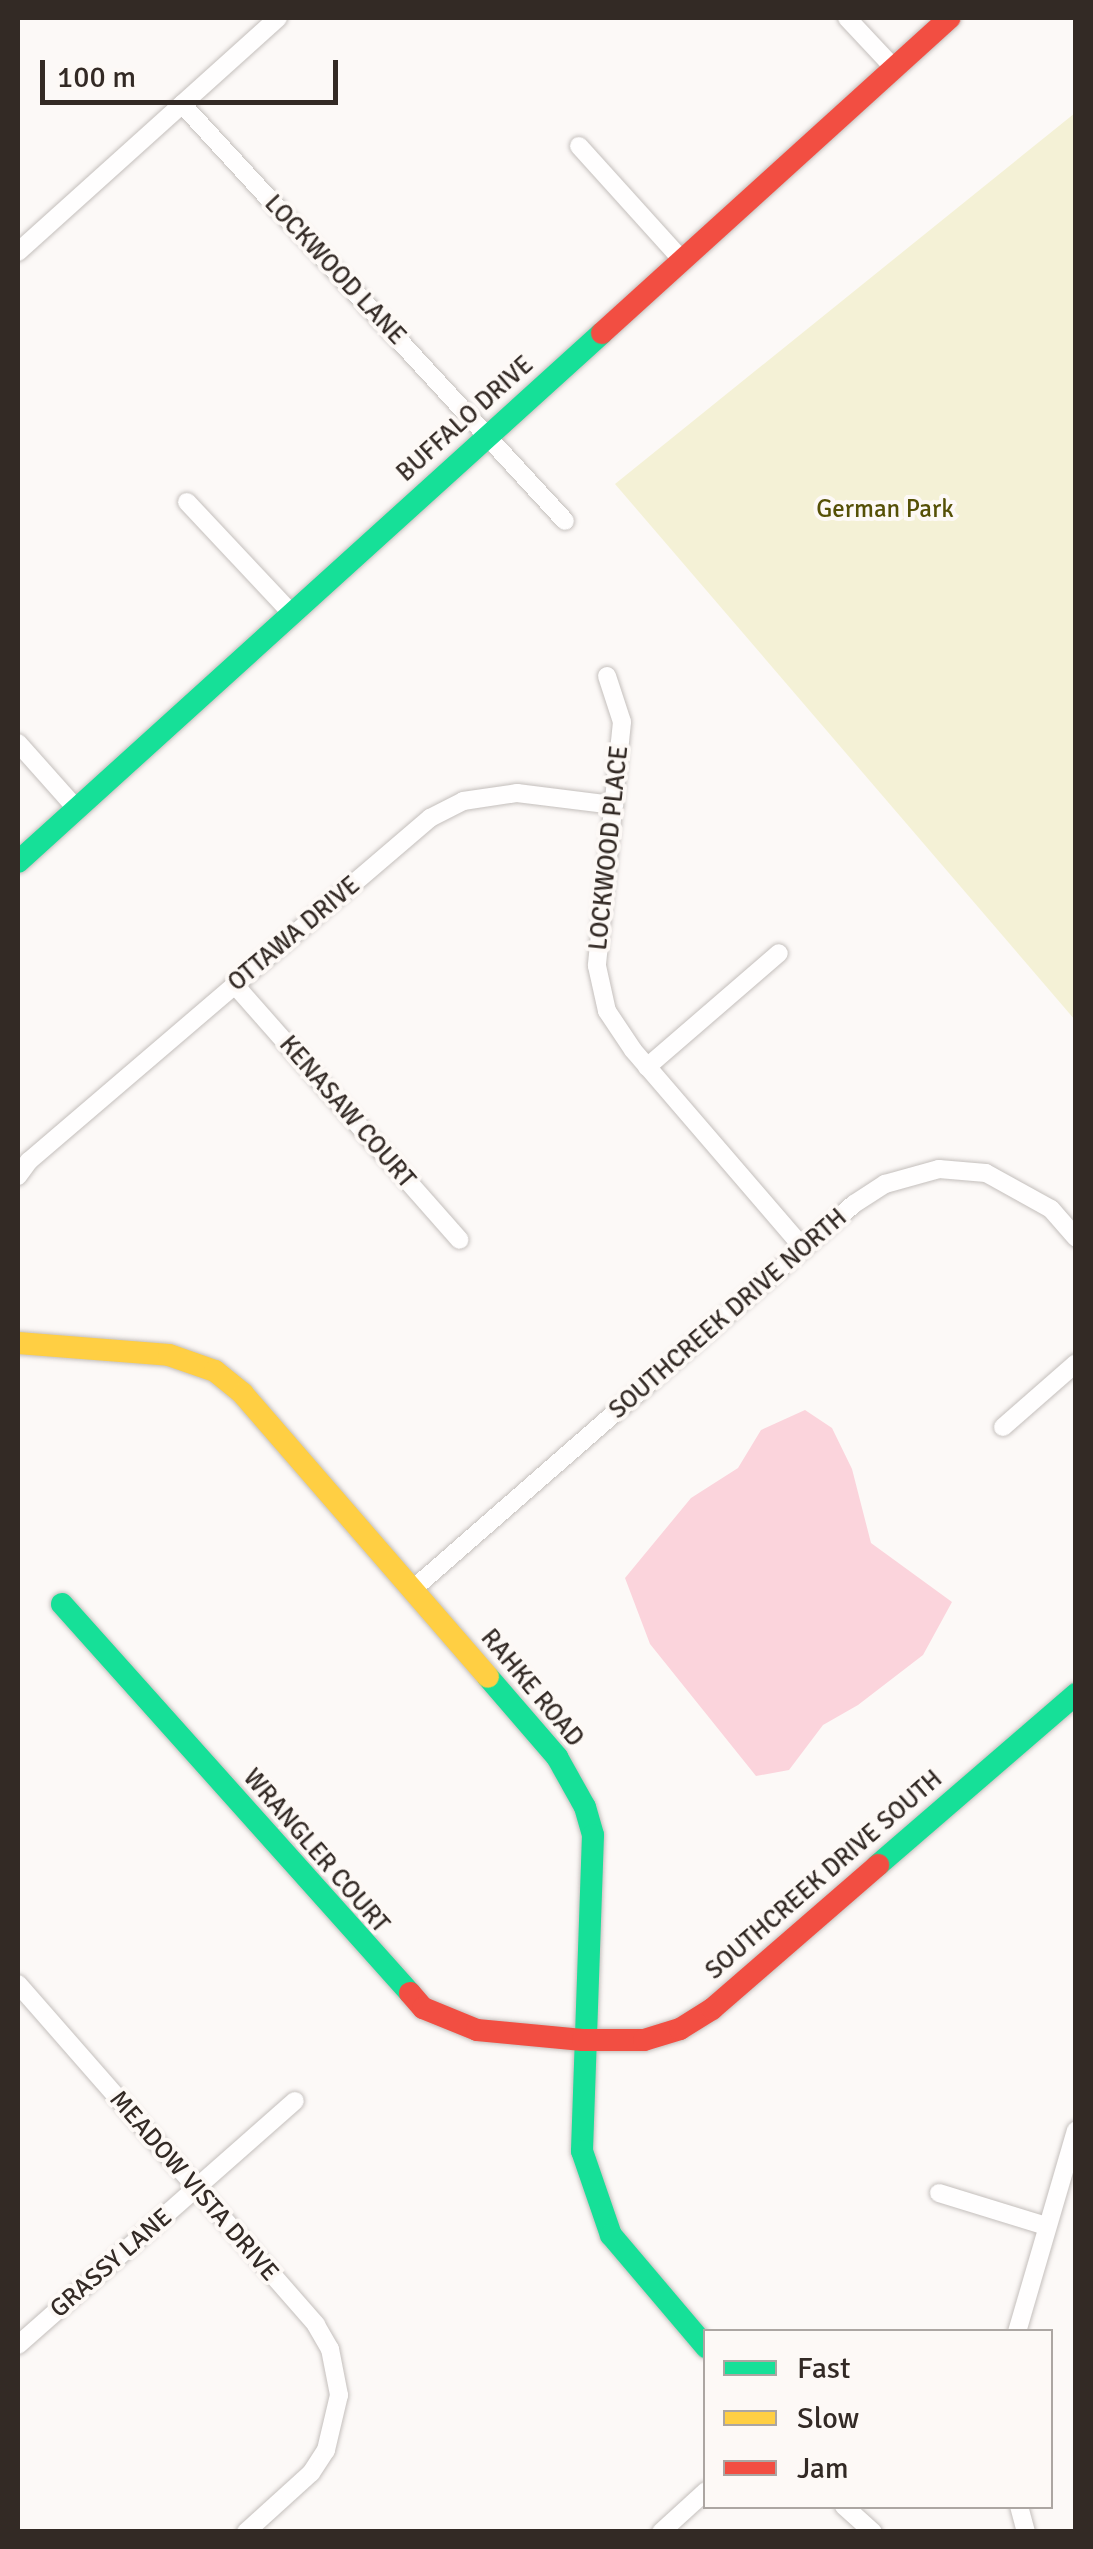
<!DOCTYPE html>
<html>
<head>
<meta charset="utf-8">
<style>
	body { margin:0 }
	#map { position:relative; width:1093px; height:2549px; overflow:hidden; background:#fcf9f7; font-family:Signika,sans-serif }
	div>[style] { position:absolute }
	.green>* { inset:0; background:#f4f1d6 }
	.water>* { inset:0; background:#fbd4dc }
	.roads { filter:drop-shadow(0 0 2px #c4bfbc) drop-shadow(0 0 2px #c4bfbc) }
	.street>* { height:18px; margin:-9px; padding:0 9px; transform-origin:9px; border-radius:9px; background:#fffefe }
	.fast>* { height:22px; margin:-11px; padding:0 11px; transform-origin:11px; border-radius:11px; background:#16e098 }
	.slow>* { height:22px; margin:-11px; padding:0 11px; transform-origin:11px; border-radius:11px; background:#ffcf43 }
	.jam>* { height:22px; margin:-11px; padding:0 11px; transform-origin:11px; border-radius:11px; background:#f24e42 }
	span { translate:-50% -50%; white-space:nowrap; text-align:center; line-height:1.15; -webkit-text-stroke:8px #fdf9f6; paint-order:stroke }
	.street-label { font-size:25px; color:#332a25 }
	.park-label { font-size:25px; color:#555006 }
	.frame { position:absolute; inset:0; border:20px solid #332a25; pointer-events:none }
	.legend { position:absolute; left:703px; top:2329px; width:350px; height:180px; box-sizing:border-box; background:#fdf9f6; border:2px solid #aca6a2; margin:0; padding:12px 18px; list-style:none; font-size:30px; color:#332a25 }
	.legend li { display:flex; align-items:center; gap:20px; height:50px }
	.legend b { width:50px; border:2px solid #aca6a2 }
	.scale { position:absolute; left:40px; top:60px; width:298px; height:45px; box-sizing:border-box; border:5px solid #332a25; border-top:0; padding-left:12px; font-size:30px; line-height:35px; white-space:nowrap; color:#332a25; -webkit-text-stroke:8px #fdf9f6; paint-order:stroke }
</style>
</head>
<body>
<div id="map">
	<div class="green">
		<i style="clip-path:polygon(1075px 113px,1075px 1020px,615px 484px)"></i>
	</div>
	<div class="water">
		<i style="clip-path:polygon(805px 1410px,832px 1428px,852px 1469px,871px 1543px,952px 1602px,923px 1655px,858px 1705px,823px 1725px,789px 1770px,756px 1776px,650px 1644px,625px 1578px,691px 1498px,738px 1468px,761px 1430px)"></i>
	</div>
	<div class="roads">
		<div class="street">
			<i style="left:847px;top:18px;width:69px;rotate:46.8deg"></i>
			<i style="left:182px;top:104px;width:566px;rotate:47.43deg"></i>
			<i style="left:579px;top:146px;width:154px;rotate:47.9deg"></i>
			<i style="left:18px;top:252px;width:350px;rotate:-42deg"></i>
			<i style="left:187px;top:502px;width:154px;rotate:46.8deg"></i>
			<i style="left:607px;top:676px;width:48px;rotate:71.9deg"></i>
			<i style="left:622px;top:722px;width:245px;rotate:95.9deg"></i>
			<i style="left:597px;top:966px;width:46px;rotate:77.5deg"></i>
			<i style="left:607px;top:1011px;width:47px;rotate:56.3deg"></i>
			<i style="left:633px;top:1050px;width:262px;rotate:49.3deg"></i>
			<i style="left:18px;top:743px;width:87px;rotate:48.3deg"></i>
			<i style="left:234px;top:984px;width:341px;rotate:48.6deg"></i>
			<i style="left:647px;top:1067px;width:174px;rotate:-40.8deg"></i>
			<i style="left:18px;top:1176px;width:19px;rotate:-54deg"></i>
			<i style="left:29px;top:1161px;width:528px;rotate:-40.54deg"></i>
			<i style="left:430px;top:818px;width:37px;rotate:-27deg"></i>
			<i style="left:463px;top:801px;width:55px;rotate:-8.4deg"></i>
			<i style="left:517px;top:793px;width:98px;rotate:7.1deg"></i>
			<i style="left:1003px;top:1427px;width:97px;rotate:-41.2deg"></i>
			<i style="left:412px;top:1590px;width:587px;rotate:-41.13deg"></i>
			<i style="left:854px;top:1204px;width:37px;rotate:-33deg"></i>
			<i style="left:885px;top:1184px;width:56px;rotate:-15.5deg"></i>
			<i style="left:939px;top:1169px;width:47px;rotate:4.9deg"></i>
			<i style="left:986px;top:1173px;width:74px;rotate:29deg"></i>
			<i style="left:1051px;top:1209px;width:38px;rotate:49deg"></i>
			<i style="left:18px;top:1984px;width:453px;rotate:48.8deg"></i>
			<i style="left:316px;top:2325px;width:28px;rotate:60deg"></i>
			<i style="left:330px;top:2349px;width:47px;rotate:78.9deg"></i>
			<i style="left:339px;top:2395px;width:57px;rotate:103.3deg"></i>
			<i style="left:326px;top:2450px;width:27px;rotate:123deg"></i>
			<i style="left:311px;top:2473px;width:88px;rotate:137.8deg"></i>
			<i style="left:939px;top:2193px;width:112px;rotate:17.1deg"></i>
			<i style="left:1017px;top:2332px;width:210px;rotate:-73.7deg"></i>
			<i style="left:18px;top:2345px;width:369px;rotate:-41.4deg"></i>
			<i style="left:844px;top:2506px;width:39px;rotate:42deg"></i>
			<i style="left:1019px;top:2506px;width:27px;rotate:75deg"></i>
			<i style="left:661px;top:2532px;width:61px;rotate:-42.3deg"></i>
		</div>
		<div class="fast">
			<i style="left:18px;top:862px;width:788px;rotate:-42.17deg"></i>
			<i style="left:62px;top:1604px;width:522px;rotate:48.18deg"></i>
			<i style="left:488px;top:1677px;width:106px;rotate:49.2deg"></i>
			<i style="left:557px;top:1757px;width:57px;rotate:60.8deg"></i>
			<i style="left:585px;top:1807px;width:29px;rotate:74deg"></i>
			<i style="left:593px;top:1835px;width:316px;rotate:92deg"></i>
			<i style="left:582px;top:2151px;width:89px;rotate:71deg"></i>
			<i style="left:611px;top:2235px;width:147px;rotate:49.7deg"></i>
			<i style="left:878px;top:1865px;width:262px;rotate:-40.8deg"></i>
		</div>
		<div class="slow">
			<i style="left:18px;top:1343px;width:151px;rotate:4.5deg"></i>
			<i style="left:169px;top:1355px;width:49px;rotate:19.2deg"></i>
			<i style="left:215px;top:1371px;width:36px;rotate:39deg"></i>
			<i style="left:243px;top:1394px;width:374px;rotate:49.1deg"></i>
		</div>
		<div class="jam">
			<i style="left:602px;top:333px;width:469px;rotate:-42.2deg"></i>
			<i style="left:410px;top:1993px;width:20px;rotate:49deg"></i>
			<i style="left:423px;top:2008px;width:58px;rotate:22.2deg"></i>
			<i style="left:477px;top:2030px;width:106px;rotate:5.4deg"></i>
			<i style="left:583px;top:2040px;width:61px"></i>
			<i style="left:644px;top:2040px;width:38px;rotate:-17deg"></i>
			<i style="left:680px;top:2029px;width:38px;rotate:-32deg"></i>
			<i style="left:712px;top:2009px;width:220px;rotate:-40.9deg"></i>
		</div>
	</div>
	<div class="street-label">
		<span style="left:335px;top:270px;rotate:47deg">LOCKWOOD LANE</span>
		<span style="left:465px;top:419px;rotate:-42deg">BUFFALO DRIVE</span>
		<span style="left:609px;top:848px;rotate:-84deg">LOCKWOOD PLACE</span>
		<span style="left:294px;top:934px;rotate:-40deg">OTTAWA DRIVE</span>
		<span style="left:347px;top:1112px;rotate:49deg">KENASAW COURT</span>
		<span style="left:728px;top:1314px;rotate:-41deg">SOUTHCREEK DRIVE NORTH</span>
		<span style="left:532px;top:1688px;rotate:50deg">RAHKE ROAD</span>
		<span style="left:316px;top:1851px;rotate:49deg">WRANGLER COURT</span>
		<span style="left:824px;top:1875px;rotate:-41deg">SOUTHCREEK DRIVE SOUTH</span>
		<span style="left:194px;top:2186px;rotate:49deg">MEADOW VISTA DRIVE</span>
		<span style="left:111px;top:2263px;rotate:-41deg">GRASSY LANE</span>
	</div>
	<div class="park-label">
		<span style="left:885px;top:509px">German Park</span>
	</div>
	<div class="frame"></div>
	<ul class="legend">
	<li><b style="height:12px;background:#16e098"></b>Fast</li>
	<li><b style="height:12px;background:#ffcf43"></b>Slow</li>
	<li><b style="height:12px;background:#f24e42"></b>Jam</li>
	</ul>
	<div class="scale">100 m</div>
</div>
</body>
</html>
